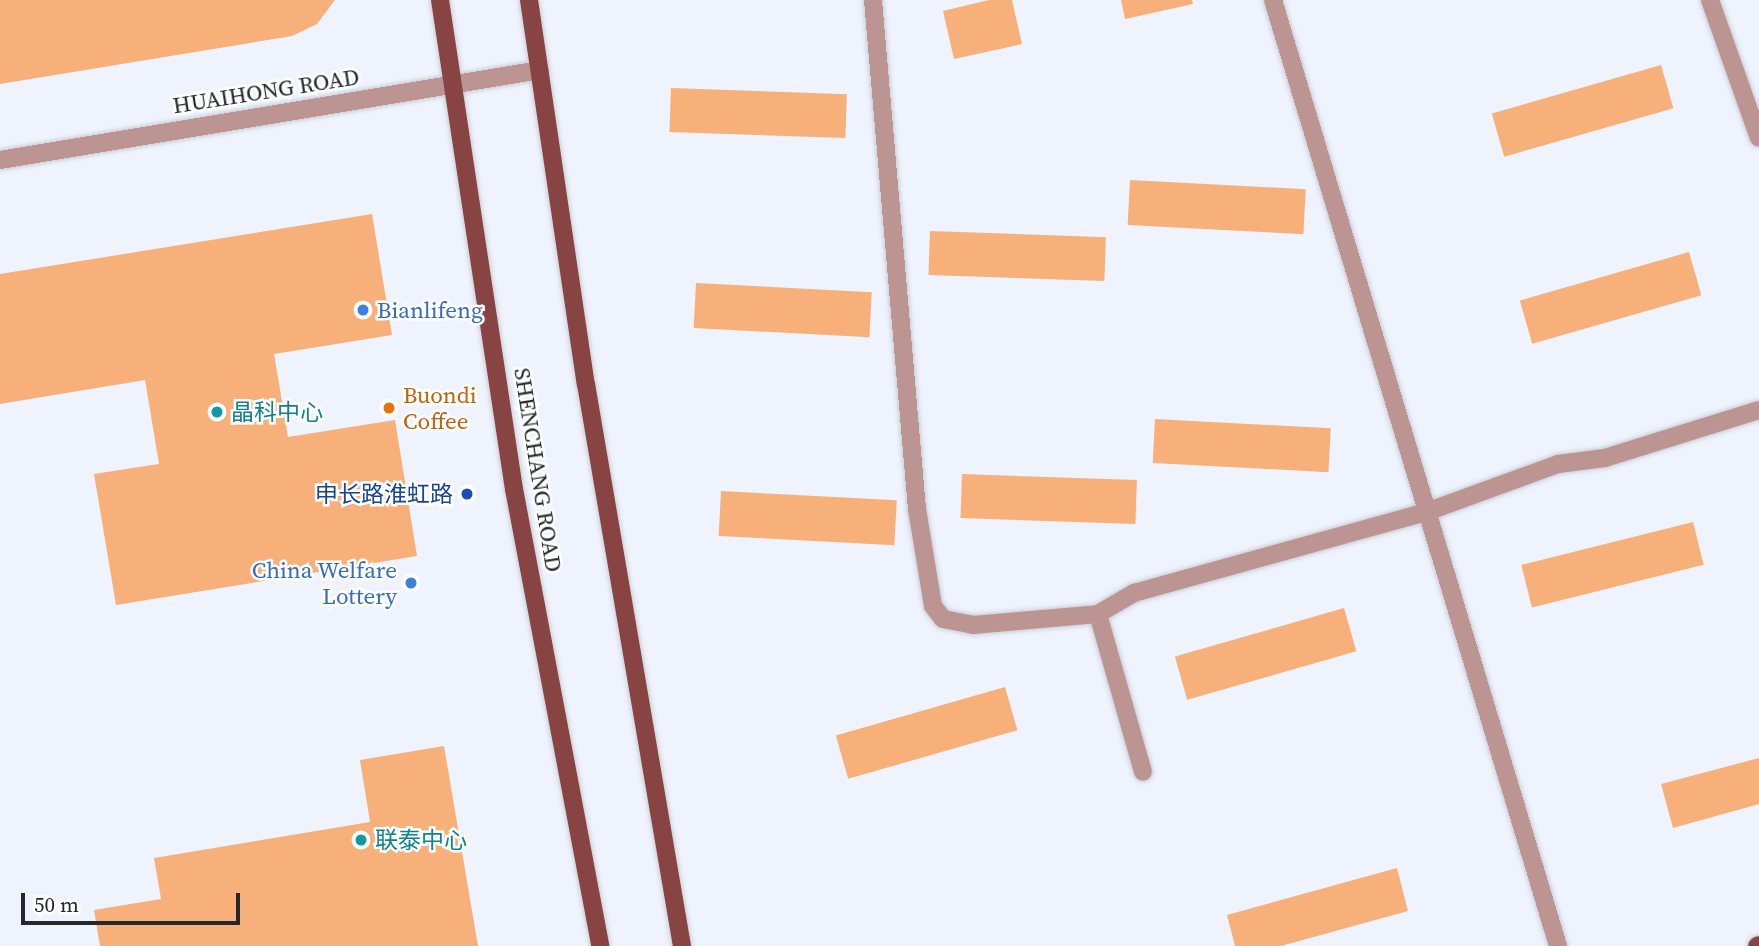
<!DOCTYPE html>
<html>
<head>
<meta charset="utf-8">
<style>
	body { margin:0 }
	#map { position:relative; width:1759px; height:946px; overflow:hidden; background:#eef3fd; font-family:"Source Serif 4","Noto Sans SC",serif }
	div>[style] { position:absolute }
	.building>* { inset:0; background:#f7b079; transform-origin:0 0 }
	.roads { filter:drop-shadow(0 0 2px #caced7) drop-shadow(0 0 2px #caced7) }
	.minor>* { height:18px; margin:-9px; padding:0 9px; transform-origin:9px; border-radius:9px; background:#bc9491 }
	.major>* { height:18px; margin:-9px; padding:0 9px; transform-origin:9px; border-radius:9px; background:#884442 }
	.dots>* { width:19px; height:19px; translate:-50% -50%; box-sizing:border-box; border:4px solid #fff; border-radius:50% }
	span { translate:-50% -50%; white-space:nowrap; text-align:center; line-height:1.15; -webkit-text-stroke:5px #fff; paint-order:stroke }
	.street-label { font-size:23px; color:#25272a }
	.shop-label { font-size:23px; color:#366cbe }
	.left { translate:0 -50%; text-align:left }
	.right { translate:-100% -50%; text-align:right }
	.food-label { font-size:23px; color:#c56008 }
	.culture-label { font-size:23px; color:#0d838f }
	.transit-label { font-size:23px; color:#164399 }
	.scale { position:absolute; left:21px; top:893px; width:219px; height:32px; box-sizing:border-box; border:4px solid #25272a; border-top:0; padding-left:9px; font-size:21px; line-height:24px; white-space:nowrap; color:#25272a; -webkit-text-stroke:5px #fff; paint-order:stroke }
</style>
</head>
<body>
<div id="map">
	<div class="building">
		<i style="clip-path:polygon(0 0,335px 0,317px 24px,292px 36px,0 84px)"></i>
		<i style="clip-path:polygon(989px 0,1012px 0,1022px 44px,954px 59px,943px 11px)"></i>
		<i style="clip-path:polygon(1121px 0,1192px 0,1193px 4px,1125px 19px)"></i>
		<i style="left:1661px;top:65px;width:45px;height:176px;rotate:74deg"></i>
		<i style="left:671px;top:88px;width:176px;height:44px;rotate:2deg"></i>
		<i style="left:1130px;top:180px;width:176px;height:45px;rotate:3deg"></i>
		<i style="clip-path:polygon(372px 214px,392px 335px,274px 354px,288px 437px,395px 420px,417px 556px,116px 605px,94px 474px,159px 464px,145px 380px,0 404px,0 274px)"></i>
		<i style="left:930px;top:231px;width:176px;height:44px;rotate:2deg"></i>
		<i style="left:1689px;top:252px;width:45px;height:176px;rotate:74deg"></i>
		<i style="left:696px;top:283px;width:176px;height:45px;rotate:3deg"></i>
		<i style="left:1155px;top:419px;width:176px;height:44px;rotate:3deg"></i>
		<i style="left:962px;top:474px;width:175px;height:44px;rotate:2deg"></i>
		<i style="left:721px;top:491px;width:176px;height:45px;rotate:3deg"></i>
		<i style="left:1693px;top:522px;width:44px;height:177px;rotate:76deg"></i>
		<i style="left:1344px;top:608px;width:45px;height:176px;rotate:74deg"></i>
		<i style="left:1005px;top:687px;width:45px;height:176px;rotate:74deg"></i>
		<i style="clip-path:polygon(444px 746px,478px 946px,100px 946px,94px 910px,161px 899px,154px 858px,370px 822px,360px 760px)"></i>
		<i style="clip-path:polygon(1759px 758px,1759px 804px,1673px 828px,1661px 784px)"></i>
		<i style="clip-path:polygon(1397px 868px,1408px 911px,1281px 946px,1235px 946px,1227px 915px)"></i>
	</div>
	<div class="roads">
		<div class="minor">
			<i style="left:873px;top:0;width:511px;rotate:85.06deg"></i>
			<i style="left:917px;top:509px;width:98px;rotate:80.6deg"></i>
			<i style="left:933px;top:606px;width:16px;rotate:52deg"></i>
			<i style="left:943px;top:619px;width:31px;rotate:11deg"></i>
			<i style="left:973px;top:625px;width:125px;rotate:-5deg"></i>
			<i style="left:1098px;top:614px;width:42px;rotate:-30.3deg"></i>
			<i style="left:1134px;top:593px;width:306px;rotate:-15.5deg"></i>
			<i style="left:1429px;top:511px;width:137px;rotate:-20deg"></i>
			<i style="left:1558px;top:464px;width:47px;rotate:-7.3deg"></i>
			<i style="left:1605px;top:458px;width:161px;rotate:-17.3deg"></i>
			<i style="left:1273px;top:0;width:988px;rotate:73.23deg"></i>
			<i style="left:1710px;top:0;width:146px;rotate:70.5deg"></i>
			<i style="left:0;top:160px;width:547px;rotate:-9.46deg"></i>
			<i style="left:1098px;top:614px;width:164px;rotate:74.1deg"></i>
		</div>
		<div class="major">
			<i style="left:440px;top:0;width:495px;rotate:81.4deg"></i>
			<i style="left:514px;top:489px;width:465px;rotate:79.3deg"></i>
			<i style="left:529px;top:0;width:388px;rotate:81.6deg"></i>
			<i style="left:586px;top:384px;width:570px;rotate:80.31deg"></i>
			<i style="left:1757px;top:946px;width:2px;rotate:-27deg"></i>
		</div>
	</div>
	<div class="dots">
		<i style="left:363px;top:310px;background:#3f7fe0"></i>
		<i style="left:389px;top:408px;background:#e8710a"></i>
		<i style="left:217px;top:412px;background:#0f9aa8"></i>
		<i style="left:467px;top:494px;background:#1a4fb4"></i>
		<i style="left:411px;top:583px;background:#3f7fe0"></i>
		<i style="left:361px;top:840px;background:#0f9aa8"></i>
	</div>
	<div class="street-label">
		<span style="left:266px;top:91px;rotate:-9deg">HUAIHONG ROAD</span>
		<span style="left:538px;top:470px;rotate:81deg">SHENCHANG ROAD</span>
	</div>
	<div class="shop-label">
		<span class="left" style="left:377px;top:310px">Bianlifeng</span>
		<span class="right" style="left:397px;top:583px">China Welfare<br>Lottery</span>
	</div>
	<div class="food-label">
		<span class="left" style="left:403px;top:408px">Buondi<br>Coffee</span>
	</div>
	<div class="culture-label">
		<span class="left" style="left:231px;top:412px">晶科中心</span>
		<span class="left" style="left:375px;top:840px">联泰中心</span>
	</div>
	<div class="transit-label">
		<span class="right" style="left:453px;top:494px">申长路淮虹路</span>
	</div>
	<div class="scale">50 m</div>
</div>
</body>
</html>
